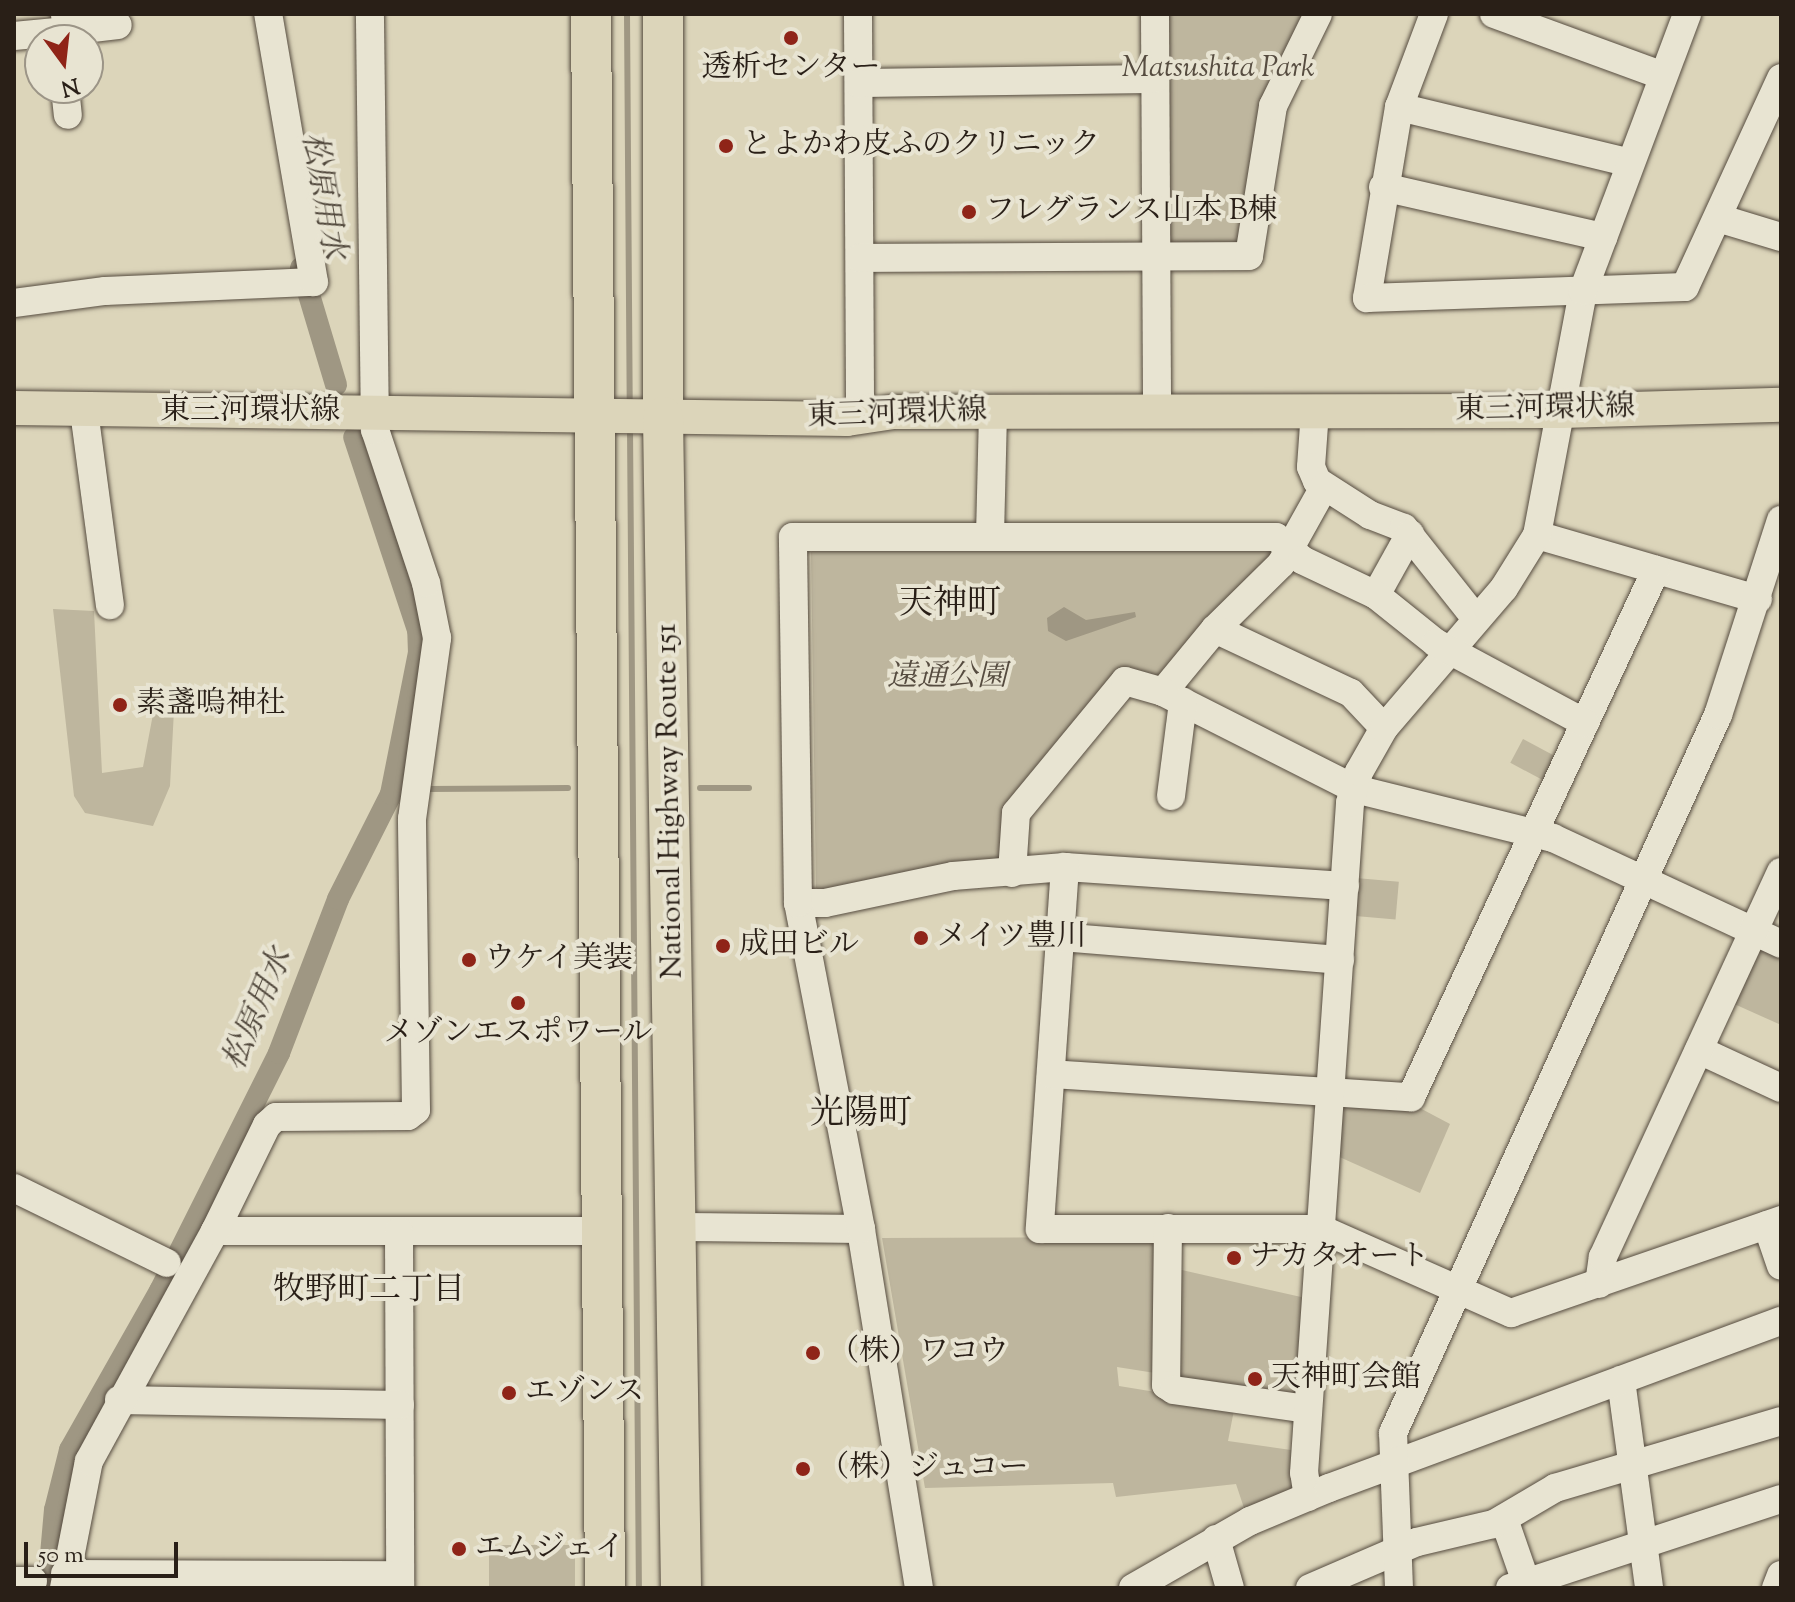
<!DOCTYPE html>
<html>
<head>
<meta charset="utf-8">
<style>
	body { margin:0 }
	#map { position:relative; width:1795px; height:1602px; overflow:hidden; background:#dcd5ba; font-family:"Sorts Mill Goudy","Noto Serif JP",serif }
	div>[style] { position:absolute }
	.green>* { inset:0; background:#beb69e; transform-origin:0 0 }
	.water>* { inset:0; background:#9f9783 }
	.stream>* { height:6px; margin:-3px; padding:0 3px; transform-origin:3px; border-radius:3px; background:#9f9783 }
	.canal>* { height:22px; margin:-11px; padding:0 11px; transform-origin:11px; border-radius:11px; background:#9f9783 }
	.roads { filter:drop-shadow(0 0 2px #564c40) drop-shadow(0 0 2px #564c40) }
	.minor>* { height:28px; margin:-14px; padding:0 14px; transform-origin:14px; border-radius:14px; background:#e8e4d2 }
	.major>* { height:34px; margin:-17px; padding:0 17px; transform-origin:17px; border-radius:17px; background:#dcd5ba }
	.highway>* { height:40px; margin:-20px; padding:0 20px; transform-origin:20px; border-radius:20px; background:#dcd5ba }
	.dots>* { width:22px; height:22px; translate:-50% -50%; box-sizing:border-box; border:4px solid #e8e4d2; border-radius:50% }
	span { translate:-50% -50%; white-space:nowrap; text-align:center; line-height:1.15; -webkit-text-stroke:8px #e8e4d2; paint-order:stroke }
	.poi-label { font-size:30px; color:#291f17 }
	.left { translate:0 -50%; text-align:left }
	.park-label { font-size:30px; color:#564c40; font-style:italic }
	.street-label { font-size:30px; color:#291f17 }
	.water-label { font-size:32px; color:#52493d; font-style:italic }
	.neighbourhood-label { font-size:32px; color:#291f17 }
	.quarter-label { font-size:34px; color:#291f17 }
	.frame { position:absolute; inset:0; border:16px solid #291f17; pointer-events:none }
	.north { position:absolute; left:24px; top:24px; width:80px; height:80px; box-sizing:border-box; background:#e8e4d2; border:2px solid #9c9587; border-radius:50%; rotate:165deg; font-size:22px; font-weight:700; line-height:32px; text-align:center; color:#291f17 }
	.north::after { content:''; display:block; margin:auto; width:28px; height:36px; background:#8f2418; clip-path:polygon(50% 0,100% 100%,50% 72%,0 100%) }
	.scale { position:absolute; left:24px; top:1542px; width:154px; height:36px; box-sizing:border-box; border:4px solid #291f17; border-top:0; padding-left:10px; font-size:24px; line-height:28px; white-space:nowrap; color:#291f17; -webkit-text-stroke:6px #e8e4d2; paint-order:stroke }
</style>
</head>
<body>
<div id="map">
	<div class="green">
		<i style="clip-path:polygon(1164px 14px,1310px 14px,1242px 244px,1173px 250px,1165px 241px)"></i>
		<i style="clip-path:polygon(822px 543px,1273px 544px,1277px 556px,1161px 682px,1123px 675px,1010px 811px,1006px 858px,826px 895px,816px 888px,811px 552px)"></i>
		<i style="clip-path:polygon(53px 609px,94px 611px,102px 773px,143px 767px,157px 693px,175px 691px,170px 786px,153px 826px,85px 813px,74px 796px)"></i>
		<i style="left:1523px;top:739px;width:43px;height:27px;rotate:28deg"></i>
		<i style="left:1356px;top:878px;width:43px;height:38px;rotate:5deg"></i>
		<i style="clip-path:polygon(1756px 949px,1781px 954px,1781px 1025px,1732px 1003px)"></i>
		<i style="clip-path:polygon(1338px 1106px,1416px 1106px,1450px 1124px,1420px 1193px,1335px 1155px)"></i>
		<i style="clip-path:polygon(1178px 1237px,1173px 1268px,1310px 1299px,1301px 1396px,1117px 1367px,1119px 1386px,1235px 1405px,1228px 1441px,1298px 1451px,1294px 1489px,1245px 1511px,1236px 1484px,1116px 1497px,1113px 1483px,925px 1488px,882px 1238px)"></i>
		<i style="left:489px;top:1545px;width:86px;height:43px"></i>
	</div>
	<div class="water">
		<i style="clip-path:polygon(1064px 607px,1086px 620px,1135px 612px,1136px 617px,1066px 641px,1048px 631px,1047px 618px)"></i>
	</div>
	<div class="stream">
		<i style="left:627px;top:14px;width:390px;rotate:89.6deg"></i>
		<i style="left:630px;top:428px;width:1160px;rotate:89.56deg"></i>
		<i style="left:700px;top:788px;width:49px"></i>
		<i style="left:427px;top:789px;width:141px;rotate:-0.4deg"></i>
		<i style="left:391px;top:794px;width:14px;rotate:-21deg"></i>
	</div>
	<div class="canal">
		<i style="left:301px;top:268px;width:122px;rotate:73.3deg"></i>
		<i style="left:48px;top:1588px;width:78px;rotate:-84.9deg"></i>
		<i style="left:55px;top:1510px;width:62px;rotate:-76deg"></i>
		<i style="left:70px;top:1450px;width:183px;rotate:-60.5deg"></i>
		<i style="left:160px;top:1291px;width:266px;rotate:-63.4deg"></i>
		<i style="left:279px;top:1053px;width:165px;rotate:-69deg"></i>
		<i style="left:338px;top:899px;width:118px;rotate:-63.2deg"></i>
		<i style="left:391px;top:794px;width:144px;rotate:-78.8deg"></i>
		<i style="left:419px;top:653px;width:23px;rotate:-92deg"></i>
		<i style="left:418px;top:630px;width:203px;rotate:-108.3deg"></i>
	</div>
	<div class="roads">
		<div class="minor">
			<i style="left:858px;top:14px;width:401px;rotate:89.7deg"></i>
			<i style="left:1155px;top:14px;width:396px;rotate:89.7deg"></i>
			<i style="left:1434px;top:14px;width:99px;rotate:110.6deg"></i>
			<i style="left:1399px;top:107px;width:194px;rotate:99.5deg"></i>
			<i style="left:1367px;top:298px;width:318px;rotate:-2deg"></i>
			<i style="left:1685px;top:287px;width:230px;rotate:-65.3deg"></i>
			<i style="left:1494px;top:14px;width:180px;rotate:20.1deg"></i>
			<i style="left:14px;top:36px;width:53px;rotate:-5.4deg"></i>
			<i style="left:67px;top:31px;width:17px;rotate:-97deg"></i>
			<i style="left:59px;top:40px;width:12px;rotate:-48deg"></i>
			<i style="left:67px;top:31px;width:51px;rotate:-6.7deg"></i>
			<i style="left:859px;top:83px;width:295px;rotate:-0.8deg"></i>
			<i style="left:65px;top:88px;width:27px;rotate:84deg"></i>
			<i style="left:1399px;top:107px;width:238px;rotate:13.6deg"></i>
			<i style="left:1383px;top:187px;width:226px;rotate:12.8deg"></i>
			<i style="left:1718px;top:218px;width:66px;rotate:16.8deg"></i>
			<i style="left:860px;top:258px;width:389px;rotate:-0.3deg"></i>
			<i style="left:1249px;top:256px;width:152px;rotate:-80.9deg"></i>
			<i style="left:1273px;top:106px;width:102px;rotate:-63.9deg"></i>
			<i style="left:14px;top:303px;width:92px;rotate:-7.5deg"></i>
			<i style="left:105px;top:291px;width:209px;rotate:-2.5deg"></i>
			<i style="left:314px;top:282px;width:272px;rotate:-99.7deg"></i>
			<i style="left:84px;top:411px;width:196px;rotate:82.4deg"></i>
			<i style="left:1315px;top:411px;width:56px;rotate:94.1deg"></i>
			<i style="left:1311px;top:467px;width:15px;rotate:67deg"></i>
			<i style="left:1317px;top:481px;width:63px;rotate:32.7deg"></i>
			<i style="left:1370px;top:515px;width:36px;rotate:21deg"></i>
			<i style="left:1404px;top:528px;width:116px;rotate:51.6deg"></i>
			<i style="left:1324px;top:487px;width:88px;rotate:119.2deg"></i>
			<i style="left:1281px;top:564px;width:93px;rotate:135.4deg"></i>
			<i style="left:1215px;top:629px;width:82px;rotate:129.5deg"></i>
			<i style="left:1163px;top:692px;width:215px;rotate:26.8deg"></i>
			<i style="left:1355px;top:789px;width:204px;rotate:13.9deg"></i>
			<i style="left:1553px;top:838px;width:251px;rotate:24.9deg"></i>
			<i style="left:1537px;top:535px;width:230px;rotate:16.2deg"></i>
			<i style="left:990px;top:536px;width:125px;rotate:-88.6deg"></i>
			<i style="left:1376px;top:595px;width:70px;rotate:-60.9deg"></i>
			<i style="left:1215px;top:629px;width:150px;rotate:25.2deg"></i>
			<i style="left:1351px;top:693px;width:48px;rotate:46.7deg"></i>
			<i style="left:1171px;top:796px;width:95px;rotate:-82.7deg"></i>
			<i style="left:1012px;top:873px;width:60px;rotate:-86.2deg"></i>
			<i style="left:1016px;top:813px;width:171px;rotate:-50.5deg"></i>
			<i style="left:1125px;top:681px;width:40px;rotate:16deg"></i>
			<i style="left:1345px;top:886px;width:281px;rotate:-176.1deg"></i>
			<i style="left:1065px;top:867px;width:363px;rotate:94deg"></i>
			<i style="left:1040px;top:1229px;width:281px"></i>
			<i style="left:1321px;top:1229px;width:208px;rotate:23.9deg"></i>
			<i style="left:1511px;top:1313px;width:286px;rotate:-19deg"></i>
			<i style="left:798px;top:903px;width:27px"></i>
			<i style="left:825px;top:903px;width:131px;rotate:-11.9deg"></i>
			<i style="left:953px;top:876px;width:112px;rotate:-4.6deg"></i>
			<i style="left:1060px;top:937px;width:281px;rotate:4.7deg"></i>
			<i style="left:1699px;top:1050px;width:90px;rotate:24.9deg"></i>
			<i style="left:1051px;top:1074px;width:361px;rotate:3.7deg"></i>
			<i style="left:1411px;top:1097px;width:581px;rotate:-65.07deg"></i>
			<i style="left:14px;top:1188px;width:170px;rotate:26.1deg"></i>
			<i style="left:1767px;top:1225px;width:43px;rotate:71.1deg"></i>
			<i style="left:678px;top:1227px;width:183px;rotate:0.6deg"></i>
			<i style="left:1168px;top:1228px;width:157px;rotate:90.7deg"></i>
			<i style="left:1166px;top:1385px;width:9px;rotate:32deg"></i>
			<i style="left:1174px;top:1390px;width:135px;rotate:8.1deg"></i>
			<i style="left:215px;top:1231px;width:389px"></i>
			<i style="left:399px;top:1231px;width:357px;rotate:89.8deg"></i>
			<i style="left:1599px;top:1284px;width:27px;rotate:-82deg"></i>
			<i style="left:1603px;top:1257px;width:424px;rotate:-65.2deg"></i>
			<i style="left:1621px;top:1380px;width:210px;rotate:82.3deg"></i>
			<i style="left:119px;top:1400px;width:281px;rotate:1deg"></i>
			<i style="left:1308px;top:1497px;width:24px;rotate:-99deg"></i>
			<i style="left:1304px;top:1473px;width:672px;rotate:-86.07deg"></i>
			<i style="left:1350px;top:803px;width:32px;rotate:-74deg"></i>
			<i style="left:1359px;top:772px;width:51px;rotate:-60.4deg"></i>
			<i style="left:1384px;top:728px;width:184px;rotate:-49.4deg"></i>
			<i style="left:1504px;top:588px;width:62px;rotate:-58.1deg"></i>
			<i style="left:1537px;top:535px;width:248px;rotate:-79.3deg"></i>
			<i style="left:1583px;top:291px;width:296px;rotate:-69.4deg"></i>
			<i style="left:1504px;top:1519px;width:67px;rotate:70.8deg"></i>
			<i style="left:1216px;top:1539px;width:51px;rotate:74.1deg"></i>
			<i style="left:65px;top:1574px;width:335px;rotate:0.2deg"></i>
			<i style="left:14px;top:1581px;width:19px"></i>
			<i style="left:64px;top:1588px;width:129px;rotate:-78.9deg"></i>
			<i style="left:89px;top:1461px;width:262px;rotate:-61.3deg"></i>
			<i style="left:215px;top:1231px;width:118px;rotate:-63.9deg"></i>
			<i style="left:267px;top:1125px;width:12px;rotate:-42deg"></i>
			<i style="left:276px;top:1117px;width:132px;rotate:-0.4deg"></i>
			<i style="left:408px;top:1116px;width:10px;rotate:-37deg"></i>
			<i style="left:416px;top:1110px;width:291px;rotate:-90.8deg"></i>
			<i style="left:412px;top:819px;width:183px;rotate:-82.1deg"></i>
			<i style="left:437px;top:638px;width:56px;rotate:-101.3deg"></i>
			<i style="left:426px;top:583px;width:161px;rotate:-108.4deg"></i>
			<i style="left:375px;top:430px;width:416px;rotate:-90.7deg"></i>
			<i style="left:919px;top:1588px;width:364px;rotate:-99.2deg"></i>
			<i style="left:861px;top:1229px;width:332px;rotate:-100.9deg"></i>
			<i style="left:798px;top:903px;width:366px;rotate:-90.8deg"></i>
			<i style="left:793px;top:537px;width:483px"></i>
			<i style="left:1276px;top:537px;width:35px;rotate:41deg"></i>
			<i style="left:1302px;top:560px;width:82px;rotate:25.3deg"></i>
			<i style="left:1376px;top:595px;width:77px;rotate:38.7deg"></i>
			<i style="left:1436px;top:643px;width:169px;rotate:28.2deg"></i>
			<i style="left:1133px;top:1588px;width:135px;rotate:-29.8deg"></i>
			<i style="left:1250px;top:1521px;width:86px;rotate:-22.7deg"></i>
			<i style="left:1329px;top:1488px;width:482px;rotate:-20.3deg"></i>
			<i style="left:1310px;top:1588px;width:116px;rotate:-23.3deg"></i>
			<i style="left:1417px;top:1542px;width:79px;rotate:-13.2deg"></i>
			<i style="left:1494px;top:1524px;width:71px;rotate:-30.5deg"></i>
			<i style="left:1555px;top:1488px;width:236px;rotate:-16.5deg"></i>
			<i style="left:1399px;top:1588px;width:155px;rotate:-92.2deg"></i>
			<i style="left:1393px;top:1433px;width:788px;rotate:-65.65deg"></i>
			<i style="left:1718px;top:715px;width:205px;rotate:-72.1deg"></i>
			<i style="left:1510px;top:1588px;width:285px;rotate:-18.2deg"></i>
			<i style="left:1776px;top:1588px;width:14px;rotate:-69deg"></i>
		</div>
		<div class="major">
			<i style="left:14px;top:408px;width:833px;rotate:0.76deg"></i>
			<i style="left:847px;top:419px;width:47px;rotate:-8.7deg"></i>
			<i style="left:893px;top:412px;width:668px;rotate:-0.09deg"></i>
			<i style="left:1561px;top:411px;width:220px;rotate:-1.6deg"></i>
		</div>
		<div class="highway">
			<i style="left:591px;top:14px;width:1574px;rotate:89.49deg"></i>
			<i style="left:663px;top:14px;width:403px;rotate:90deg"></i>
			<i style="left:663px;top:417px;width:1171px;rotate:89.12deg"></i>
		</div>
	</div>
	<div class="dots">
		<i style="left:791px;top:38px;background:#8f2418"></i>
		<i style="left:726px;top:146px;background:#8f2418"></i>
		<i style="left:969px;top:212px;background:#8f2418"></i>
		<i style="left:120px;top:705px;background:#8f2418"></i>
		<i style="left:921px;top:938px;background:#8f2418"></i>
		<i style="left:723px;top:946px;background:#8f2418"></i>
		<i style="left:469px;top:960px;background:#8f2418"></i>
		<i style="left:518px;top:1003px;background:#8f2418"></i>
		<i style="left:1234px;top:1258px;background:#8f2418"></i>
		<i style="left:813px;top:1353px;background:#8f2418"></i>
		<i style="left:1255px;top:1379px;background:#8f2418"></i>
		<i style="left:509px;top:1393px;background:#8f2418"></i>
		<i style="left:803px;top:1469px;background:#8f2418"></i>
		<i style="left:459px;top:1549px;background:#8f2418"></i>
	</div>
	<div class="poi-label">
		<span style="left:791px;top:69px">透析センター</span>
		<span class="left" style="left:742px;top:146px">とよかわ皮ふのクリニック</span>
		<span class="left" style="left:985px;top:212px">フレグランス山本 B棟</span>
		<span class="left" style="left:136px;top:705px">素盞嗚神社</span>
		<span class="left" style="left:937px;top:938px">メイツ豊川</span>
		<span class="left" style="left:739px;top:946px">成田ビル</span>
		<span class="left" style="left:485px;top:960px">ウケイ美装</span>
		<span style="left:518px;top:1034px">メゾンエスポワール</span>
		<span class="left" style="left:1250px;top:1258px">ナカタオート</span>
		<span class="left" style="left:829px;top:1353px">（株）ワコウ</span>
		<span class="left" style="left:1271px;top:1379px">天神町会館</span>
		<span class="left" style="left:525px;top:1393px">エゾンス</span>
		<span class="left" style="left:819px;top:1469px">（株）ジュコー</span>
		<span class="left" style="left:475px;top:1549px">エムジェイ</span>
	</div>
	<div class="park-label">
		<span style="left:1218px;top:69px">Matsushita Park</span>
		<span style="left:947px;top:678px">遠通公園</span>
	</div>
	<div class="street-label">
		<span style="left:1545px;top:410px;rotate:-1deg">東三河環状線</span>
		<span style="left:250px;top:412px">東三河環状線</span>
		<span style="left:897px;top:415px;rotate:-2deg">東三河環状線</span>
		<span style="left:671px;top:801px;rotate:-91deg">National Highway Route 151</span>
	</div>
	<div class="water-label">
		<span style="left:322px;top:196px;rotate:80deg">松原用水</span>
		<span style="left:259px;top:1010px;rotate:-67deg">松原用水</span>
	</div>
	<div class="neighbourhood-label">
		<span style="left:369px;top:1291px">牧野町二丁目</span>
	</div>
	<div class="quarter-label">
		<span style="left:950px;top:605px">天神町</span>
		<span style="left:861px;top:1115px">光陽町</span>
	</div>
	<div class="frame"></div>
	<div class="north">N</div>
	<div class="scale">50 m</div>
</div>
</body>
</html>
